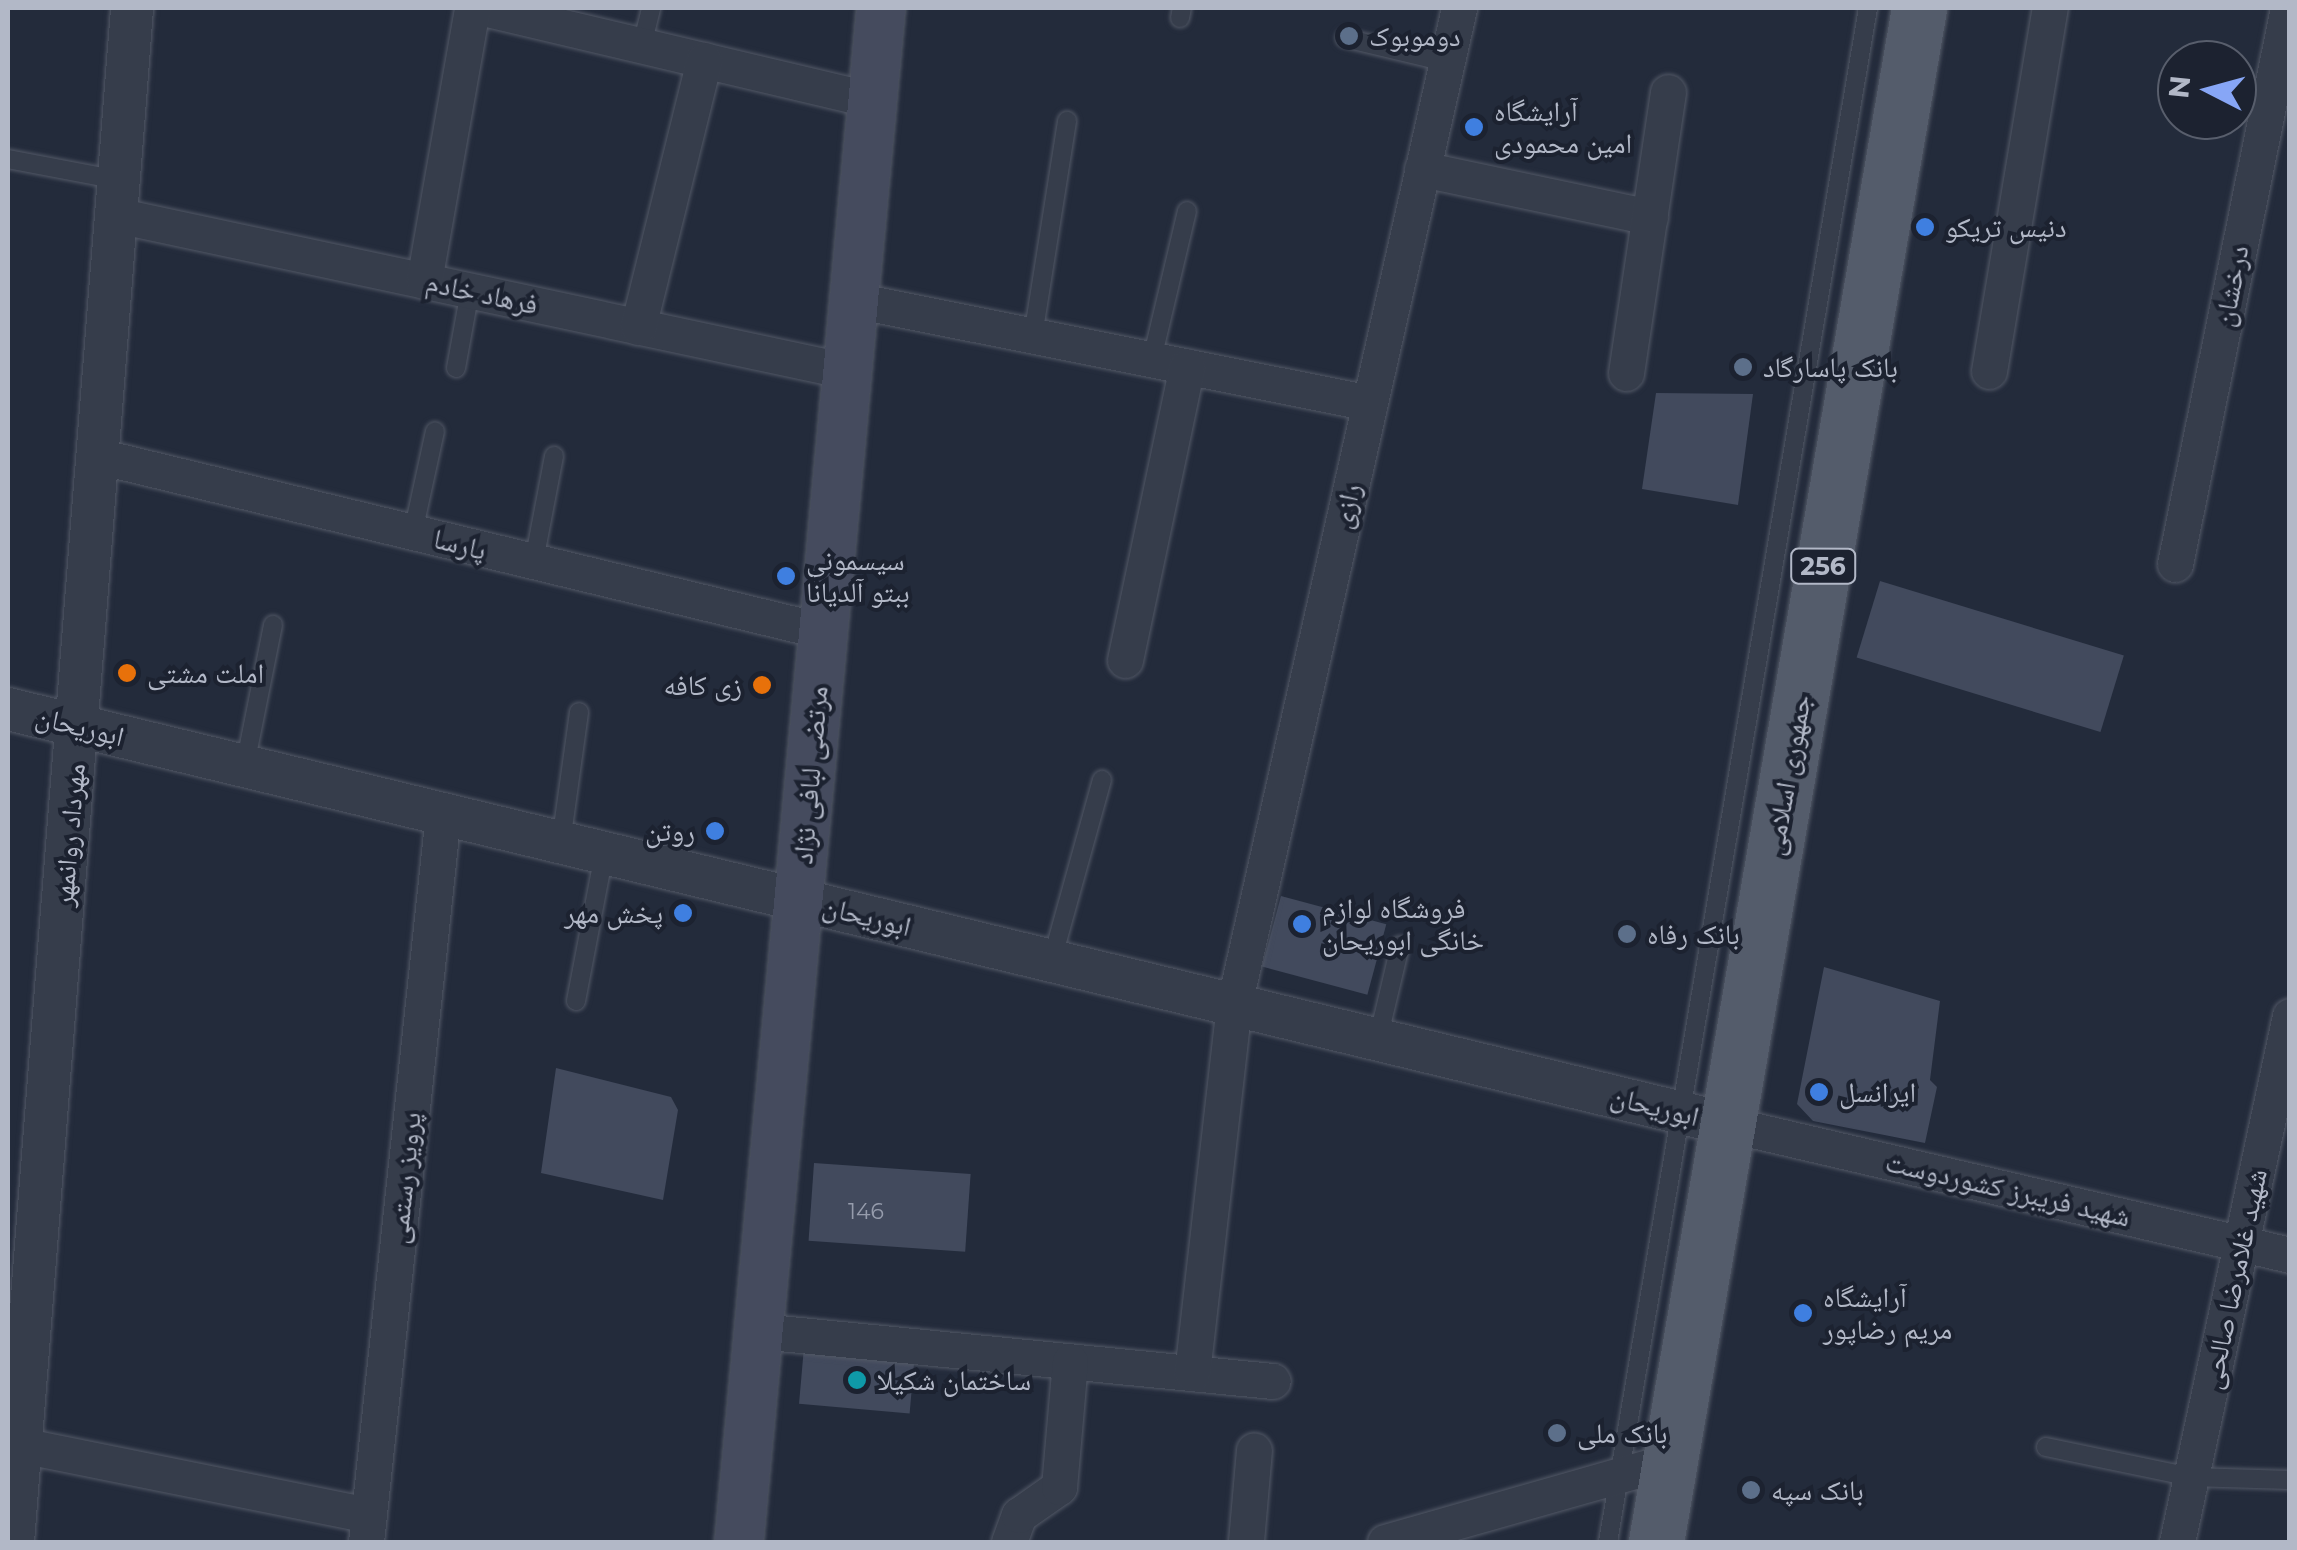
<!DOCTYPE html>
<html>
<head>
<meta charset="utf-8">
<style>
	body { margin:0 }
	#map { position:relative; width:2297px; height:1550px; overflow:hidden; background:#232b3b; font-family:Montserrat,"Noto Naskh Arabic",sans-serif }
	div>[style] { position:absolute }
	.building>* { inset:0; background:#424a5d; transform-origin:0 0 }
	.roads { filter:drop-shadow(0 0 2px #525866) drop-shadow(0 0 2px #525866) }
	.service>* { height:18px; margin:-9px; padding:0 9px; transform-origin:9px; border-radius:9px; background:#363d4b }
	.minor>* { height:35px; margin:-17.5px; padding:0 17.5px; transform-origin:17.5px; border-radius:17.5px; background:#363d4b }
	.tertiary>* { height:42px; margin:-21px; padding:0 21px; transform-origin:21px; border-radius:21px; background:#363d4b }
	.secondary>* { height:48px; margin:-24px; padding:0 24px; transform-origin:24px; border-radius:24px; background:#454b5e }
	.primary>* { height:55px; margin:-27.5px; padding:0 27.5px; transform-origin:27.5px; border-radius:27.5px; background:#545c6b }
	.dots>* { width:28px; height:28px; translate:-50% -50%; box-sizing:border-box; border:5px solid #1c2230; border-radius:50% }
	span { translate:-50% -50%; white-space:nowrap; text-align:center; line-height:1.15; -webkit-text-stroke:8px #1c2230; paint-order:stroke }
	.number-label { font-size:22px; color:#969cac }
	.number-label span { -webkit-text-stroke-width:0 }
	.shield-label span { padding:2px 8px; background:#1c2230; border:2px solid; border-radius:8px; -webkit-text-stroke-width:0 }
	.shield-label { font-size:25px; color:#b2b8c7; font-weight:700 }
	.poi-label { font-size:28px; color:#b2b8c7 }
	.left { translate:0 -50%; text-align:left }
	.right { translate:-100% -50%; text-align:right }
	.street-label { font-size:28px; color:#b2b8c7 }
	.frame { position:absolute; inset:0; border:10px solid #b2b8c7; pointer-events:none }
	.north { position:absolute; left:2157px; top:40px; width:100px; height:100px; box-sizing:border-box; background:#1c2230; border:2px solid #585e6c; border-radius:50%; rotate:276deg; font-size:28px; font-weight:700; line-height:40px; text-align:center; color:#b2b8c7 }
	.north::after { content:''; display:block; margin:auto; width:35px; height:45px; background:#87a6f6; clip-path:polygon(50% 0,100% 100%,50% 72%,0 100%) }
</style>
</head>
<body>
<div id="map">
	<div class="building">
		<i style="clip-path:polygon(1656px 393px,1753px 394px,1738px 505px,1642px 489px)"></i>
		<i style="left:1880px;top:581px;width:255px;height:80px;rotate:17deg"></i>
		<i style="left:1281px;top:896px;width:109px;height:73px;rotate:15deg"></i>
		<i style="clip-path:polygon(1824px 967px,1940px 1001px,1930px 1080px,1937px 1087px,1925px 1143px,1813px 1121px,1797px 1104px)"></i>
		<i style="clip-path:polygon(556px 1068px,671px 1097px,678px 1110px,663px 1200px,541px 1173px)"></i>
		<i style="left:814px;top:1163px;width:157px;height:78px;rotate:4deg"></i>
		<i style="left:804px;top:1347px;width:111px;height:57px;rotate:5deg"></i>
	</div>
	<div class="roads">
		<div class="service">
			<i style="left:1180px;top:18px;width:10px;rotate:-79deg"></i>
			<i style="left:1345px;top:38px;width:104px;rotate:13.4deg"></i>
			<i style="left:642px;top:45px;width:38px;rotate:-76deg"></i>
			<i style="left:8px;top:159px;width:112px;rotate:10.8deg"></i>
			<i style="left:1033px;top:336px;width:218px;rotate:-81deg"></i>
			<i style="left:1152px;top:359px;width:152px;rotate:-76.7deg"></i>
			<i style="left:456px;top:368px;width:78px;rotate:-79.7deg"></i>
			<i style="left:413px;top:532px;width:103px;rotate:-77.7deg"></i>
			<i style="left:534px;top:561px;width:107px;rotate:-79.2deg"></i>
			<i style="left:245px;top:765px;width:143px;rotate:-78.7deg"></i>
			<i style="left:561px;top:842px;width:131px;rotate:-82.1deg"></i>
			<i style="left:1052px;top:960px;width:187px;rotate:-74.5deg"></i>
			<i style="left:576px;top:1001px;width:150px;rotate:-79.2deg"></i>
			<i style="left:1378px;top:1039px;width:96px;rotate:-76.7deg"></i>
			<i style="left:2046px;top:1447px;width:148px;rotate:11.7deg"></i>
			<i style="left:2191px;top:1477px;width:99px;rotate:1.7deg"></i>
			<i style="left:1608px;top:1542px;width:1556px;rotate:-80.38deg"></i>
		</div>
		<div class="minor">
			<i style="left:483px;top:8px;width:400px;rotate:13.3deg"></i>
			<i style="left:1422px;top:169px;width:233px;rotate:11.9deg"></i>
			<i style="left:116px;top:215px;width:747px;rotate:12.05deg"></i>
			<i style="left:424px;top:281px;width:277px;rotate:-80deg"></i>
			<i style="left:854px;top:300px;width:526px;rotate:11.29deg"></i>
			<i style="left:638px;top:327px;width:275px;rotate:-76.1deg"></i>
			<i style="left:1989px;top:371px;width:368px;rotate:-80.5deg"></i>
			<i style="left:1626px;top:373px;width:284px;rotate:-81.5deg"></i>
			<i style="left:98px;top:456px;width:746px;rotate:13.57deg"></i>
			<i style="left:2175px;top:564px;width:567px;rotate:-78.51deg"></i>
			<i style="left:1125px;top:660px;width:300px;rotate:-78.1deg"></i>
			<i style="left:1727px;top:1124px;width:578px;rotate:13.1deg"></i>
			<i style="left:759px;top:1331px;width:516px;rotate:5.56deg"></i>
			<i style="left:1192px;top:1373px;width:370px;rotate:-83.5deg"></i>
			<i style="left:1234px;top:1005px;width:1022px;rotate:-77.28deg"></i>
			<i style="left:21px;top:1445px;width:354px;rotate:11.4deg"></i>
			<i style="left:1246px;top:1541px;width:91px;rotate:-85deg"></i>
			<i style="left:366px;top:1542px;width:732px;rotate:-83.96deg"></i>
			<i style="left:1009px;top:1542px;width:29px;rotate:-70deg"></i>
			<i style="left:1019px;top:1515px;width:49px;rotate:-35deg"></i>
			<i style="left:1059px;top:1487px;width:126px;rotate:-85deg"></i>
			<i style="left:1385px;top:1542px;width:296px;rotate:-15.9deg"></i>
			<i style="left:2177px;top:1542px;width:538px;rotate:-77.88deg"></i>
		</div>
		<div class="tertiary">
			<i style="left:8px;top:709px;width:1768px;rotate:13.57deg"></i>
			<i style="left:13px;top:1542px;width:1539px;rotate:-85.56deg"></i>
		</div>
		<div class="secondary">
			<i style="left:739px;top:1542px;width:1541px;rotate:-84.71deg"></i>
		</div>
		<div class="primary">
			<i style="left:1656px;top:1542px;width:1556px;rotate:-80.27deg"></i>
		</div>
	</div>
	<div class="dots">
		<i style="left:1349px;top:36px;background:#5c6f8a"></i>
		<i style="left:1474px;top:127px;background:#3f7fe0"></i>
		<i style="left:1925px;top:227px;background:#3f7fe0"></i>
		<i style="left:1743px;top:367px;background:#5c6f8a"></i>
		<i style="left:786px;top:576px;background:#3f7fe0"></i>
		<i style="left:127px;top:673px;background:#e8710a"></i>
		<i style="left:762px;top:685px;background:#e8710a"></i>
		<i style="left:715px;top:831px;background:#3f7fe0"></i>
		<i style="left:683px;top:913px;background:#3f7fe0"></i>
		<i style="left:1302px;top:924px;background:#3f7fe0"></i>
		<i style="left:1627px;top:934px;background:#5c6f8a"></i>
		<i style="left:1819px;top:1092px;background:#3f7fe0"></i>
		<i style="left:1803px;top:1313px;background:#3f7fe0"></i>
		<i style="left:857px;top:1380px;background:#0f9aa8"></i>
		<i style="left:1557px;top:1433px;background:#5c6f8a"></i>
		<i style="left:1751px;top:1490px;background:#5c6f8a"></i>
	</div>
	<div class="number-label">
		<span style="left:866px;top:1212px">146</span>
	</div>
	<div class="shield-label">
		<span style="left:1823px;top:566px">256</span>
	</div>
	<div class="poi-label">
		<span class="left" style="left:1369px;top:36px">دوموبوک</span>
		<span class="left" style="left:1494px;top:127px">آرایشگاه<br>امین محمودی</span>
		<span class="left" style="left:1945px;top:227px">دنیس تریکو</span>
		<span class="left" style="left:1763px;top:367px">بانک پاسارگاد</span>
		<span class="left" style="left:806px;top:576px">سیسمونی<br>ببتو آلدیانا</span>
		<span class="left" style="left:147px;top:673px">املت مشتی</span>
		<span class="right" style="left:742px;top:685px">زی کافه</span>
		<span class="right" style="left:695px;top:831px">روتن</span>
		<span class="left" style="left:1322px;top:924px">فروشگاه لوازم<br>خانگی ابوریحان</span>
		<span class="right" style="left:663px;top:913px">پخش مهر</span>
		<span class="left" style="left:1647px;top:934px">بانک رفاه</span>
		<span class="left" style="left:1839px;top:1092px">ایرانسل</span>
		<span class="left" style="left:1823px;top:1313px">آرایشگاه<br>مریم رضاپور</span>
		<span class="left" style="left:877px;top:1380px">ساختمان شکیلا</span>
		<span class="left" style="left:1577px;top:1433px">بانک ملی</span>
		<span class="left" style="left:1771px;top:1490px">بانک سپه</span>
	</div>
	<div class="street-label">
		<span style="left:2231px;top:286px;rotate:-79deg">درخشان</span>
		<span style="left:482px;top:293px;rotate:12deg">فرهاد خادم</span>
		<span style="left:1346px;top:506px;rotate:-77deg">رازی</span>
		<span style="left:460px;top:544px;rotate:14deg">پارسا</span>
		<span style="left:80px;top:726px;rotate:14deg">ابوریحان</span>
		<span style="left:810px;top:775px;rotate:-85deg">مرتضی لبافی نژاد</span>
		<span style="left:1787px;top:775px;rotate:-80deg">جمهوری اسلامی</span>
		<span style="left:69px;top:835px;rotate:-85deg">مهرداد روانمهر</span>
		<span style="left:867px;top:916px;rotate:14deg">ابوریحان</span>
		<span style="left:1655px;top:1106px;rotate:14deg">ابوریحان</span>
		<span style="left:404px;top:1178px;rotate:-84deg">پرویز رستمی</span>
		<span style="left:2008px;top:1189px;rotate:13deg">شهید فریبرز کشوردوست</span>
		<span style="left:2234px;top:1279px;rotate:-78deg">شهید غلامرضا صالحی</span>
	</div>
	<div class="frame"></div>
	<div class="north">N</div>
</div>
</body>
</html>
